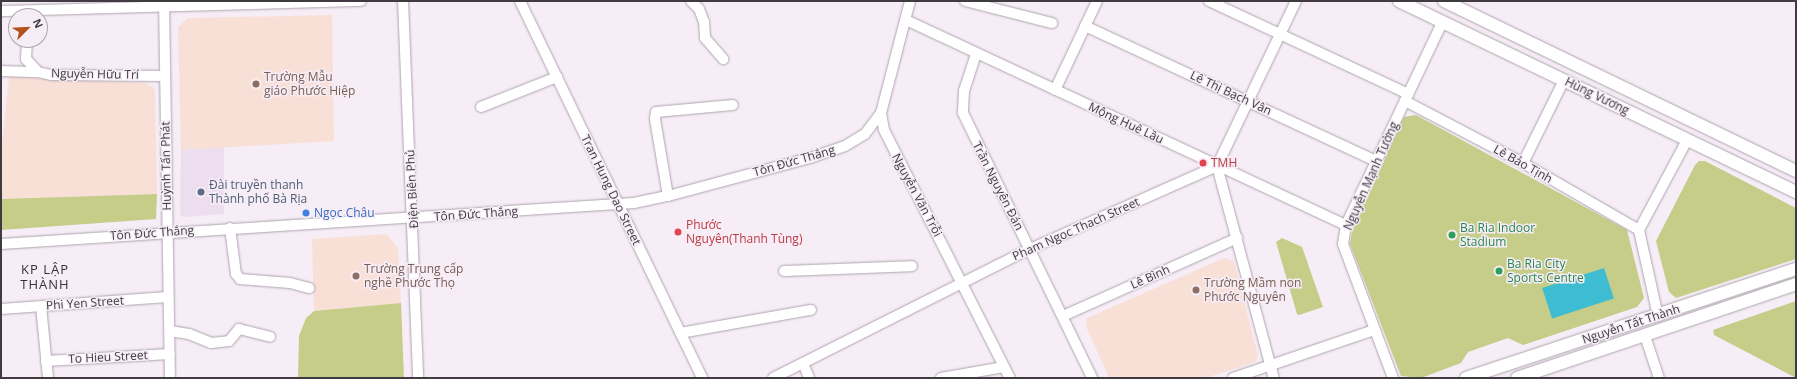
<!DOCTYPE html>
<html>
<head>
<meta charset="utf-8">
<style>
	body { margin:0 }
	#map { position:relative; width:1797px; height:379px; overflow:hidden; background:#f6edf7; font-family:"Open Sans",sans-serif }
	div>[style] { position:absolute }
	.built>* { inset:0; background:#eddeef }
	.education>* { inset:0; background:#f9e0d7 }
	.green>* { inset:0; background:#c5cd89 }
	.water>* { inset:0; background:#3ebdd2; transform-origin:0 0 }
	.roads { filter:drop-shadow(0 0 1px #ada4ae) drop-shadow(0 0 1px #ada4ae) }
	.minor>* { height:10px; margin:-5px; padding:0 5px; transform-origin:5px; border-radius:5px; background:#fff }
	.major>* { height:12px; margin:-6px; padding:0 6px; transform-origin:6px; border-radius:6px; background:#fff }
	.dots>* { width:11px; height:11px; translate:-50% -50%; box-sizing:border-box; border:2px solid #f6edf7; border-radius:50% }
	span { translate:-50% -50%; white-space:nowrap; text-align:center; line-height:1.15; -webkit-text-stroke:3px #f6edf7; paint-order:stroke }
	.street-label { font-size:12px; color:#3f3b40 }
	.education-label { font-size:12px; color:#785e54 }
	.left { translate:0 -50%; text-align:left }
	.health-label { font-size:12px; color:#be3a42 }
	.service-label { font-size:12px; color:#4e5e75 }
	.shop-label { font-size:12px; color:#366cbe }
	.leisure-label { font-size:12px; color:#27864d }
	.neighbourhood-label { font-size:13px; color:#383139; letter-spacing:1px }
	.frame { position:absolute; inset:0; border:2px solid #3f3b40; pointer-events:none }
	.north { position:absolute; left:8px; top:8px; width:40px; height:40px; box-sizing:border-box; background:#f6edf7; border:1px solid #ada6ae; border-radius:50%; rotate:66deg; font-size:11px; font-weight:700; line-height:16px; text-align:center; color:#3f3b40 }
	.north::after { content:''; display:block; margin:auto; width:14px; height:18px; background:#b5521b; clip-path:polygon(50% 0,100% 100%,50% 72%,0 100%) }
</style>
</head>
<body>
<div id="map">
	<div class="built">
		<i style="clip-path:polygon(224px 147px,224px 214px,183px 217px,180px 214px,181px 150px)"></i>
	</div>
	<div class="education">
		<i style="clip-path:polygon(332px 15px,334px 141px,181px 150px,178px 27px,188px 18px)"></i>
		<i style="clip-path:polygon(9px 77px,146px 83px,155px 89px,157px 194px,1px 199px,1px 155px)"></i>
		<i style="clip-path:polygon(387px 234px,398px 248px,401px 303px,314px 311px,312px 239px)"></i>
		<i style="clip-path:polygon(1224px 258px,1234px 261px,1258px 356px,1255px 362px,1206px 378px,1109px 378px,1086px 326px,1087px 318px)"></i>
	</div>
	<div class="green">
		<i style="clip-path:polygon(1416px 115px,1627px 230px,1644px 298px,1637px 307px,1523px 345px,1508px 338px,1468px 352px,1461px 363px,1421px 378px,1401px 376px,1350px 244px,1352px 231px,1404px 117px)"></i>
		<i style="clip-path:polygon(1699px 161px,1705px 161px,1796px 208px,1796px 259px,1676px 298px,1669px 292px,1656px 241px,1695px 165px)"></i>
		<i style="clip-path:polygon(157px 194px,156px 219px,1px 230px,1px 199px)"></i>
		<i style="clip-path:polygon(1282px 238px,1302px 247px,1323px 307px,1299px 315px,1297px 314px,1276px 242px)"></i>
		<i style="clip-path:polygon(1796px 301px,1796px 378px,1714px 335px,1713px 330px)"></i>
		<i style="clip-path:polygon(401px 303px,404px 378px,298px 378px,299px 336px,306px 318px,314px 311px)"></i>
	</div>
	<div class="water">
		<i style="left:1604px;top:268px;width:32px;height:65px;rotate:72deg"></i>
	</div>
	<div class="roads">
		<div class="minor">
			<i style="left:164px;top:1px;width:377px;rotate:89.1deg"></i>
			<i style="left:403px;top:1px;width:377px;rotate:87.7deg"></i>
			<i style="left:520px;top:1px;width:419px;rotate:64.2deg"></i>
			<i style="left:691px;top:1px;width:11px;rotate:45deg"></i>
			<i style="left:699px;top:9px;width:14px;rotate:69deg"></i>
			<i style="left:704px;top:22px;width:16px;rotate:86deg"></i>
			<i style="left:705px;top:38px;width:28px;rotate:49deg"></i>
			<i style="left:910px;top:1px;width:116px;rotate:104.5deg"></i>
			<i style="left:881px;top:113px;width:17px;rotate:80deg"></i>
			<i style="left:884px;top:130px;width:278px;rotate:63.1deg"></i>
			<i style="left:965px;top:1px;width:90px;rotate:14.2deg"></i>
			<i style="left:1209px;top:1px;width:220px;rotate:25deg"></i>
			<i style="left:1px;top:11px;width:360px;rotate:-1.6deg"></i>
			<i style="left:906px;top:20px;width:485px;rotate:25deg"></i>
			<i style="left:1085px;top:26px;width:321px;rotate:24.9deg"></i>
			<i style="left:27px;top:40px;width:19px;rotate:93deg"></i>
			<i style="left:26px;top:59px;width:18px;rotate:47deg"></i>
			<i style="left:38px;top:72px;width:13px;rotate:13deg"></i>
			<i style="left:51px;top:75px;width:114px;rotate:0.5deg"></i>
			<i style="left:976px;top:54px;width:39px;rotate:108deg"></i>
			<i style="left:964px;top:91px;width:22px;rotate:93deg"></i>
			<i style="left:963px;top:113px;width:295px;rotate:64deg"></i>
			<i style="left:1px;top:71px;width:37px;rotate:2deg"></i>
			<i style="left:1055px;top:90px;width:98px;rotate:-64.7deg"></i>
			<i style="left:1405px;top:101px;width:133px;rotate:27.7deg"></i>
			<i style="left:1523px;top:163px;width:134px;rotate:30deg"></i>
			<i style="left:481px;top:107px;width:82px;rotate:-21.5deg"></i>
			<i style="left:1523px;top:163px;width:93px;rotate:-63.7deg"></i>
			<i style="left:1217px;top:166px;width:220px;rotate:75deg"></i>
			<i style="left:668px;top:196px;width:78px;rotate:-99.6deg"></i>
			<i style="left:655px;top:119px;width:7px;rotate:-82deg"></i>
			<i style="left:656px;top:112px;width:77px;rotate:-5.2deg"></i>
			<i style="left:230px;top:228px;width:46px;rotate:82.6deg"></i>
			<i style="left:236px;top:274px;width:6px;rotate:51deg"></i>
			<i style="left:240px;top:279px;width:50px;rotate:4.6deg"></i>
			<i style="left:290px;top:283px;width:20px;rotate:15deg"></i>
			<i style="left:1px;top:244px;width:634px;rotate:-3.71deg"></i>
			<i style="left:634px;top:203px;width:35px;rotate:-12deg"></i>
			<i style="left:668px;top:196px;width:147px;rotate:-15deg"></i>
			<i style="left:810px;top:158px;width:37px;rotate:-19deg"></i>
			<i style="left:845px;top:146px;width:23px;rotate:-31deg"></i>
			<i style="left:865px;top:134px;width:26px;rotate:-53deg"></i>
			<i style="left:784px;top:271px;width:128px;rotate:-2.2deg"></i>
			<i style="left:41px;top:306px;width:72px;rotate:84.4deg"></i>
			<i style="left:1px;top:309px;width:167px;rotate:-4.1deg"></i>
			<i style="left:1063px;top:316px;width:191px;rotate:-24.1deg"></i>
			<i style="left:1658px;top:316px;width:88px;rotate:-102.5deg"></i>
			<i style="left:1639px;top:230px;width:102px;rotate:-61.9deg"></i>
			<i style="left:170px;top:331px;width:19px;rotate:9deg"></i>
			<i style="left:189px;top:334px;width:24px;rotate:22deg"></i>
			<i style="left:211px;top:343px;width:18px;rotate:-6deg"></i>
			<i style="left:229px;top:341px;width:16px;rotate:-50deg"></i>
			<i style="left:239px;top:329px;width:32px;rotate:14deg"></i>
			<i style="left:680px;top:333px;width:133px;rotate:-10deg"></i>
			<i style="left:1645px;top:336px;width:44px;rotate:71.6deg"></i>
			<i style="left:46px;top:361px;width:124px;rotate:-3.2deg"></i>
			<i style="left:803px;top:363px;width:16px;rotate:68deg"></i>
			<i style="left:773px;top:378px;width:288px;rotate:-26.7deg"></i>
			<i style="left:1030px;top:249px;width:205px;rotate:-23.9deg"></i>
			<i style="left:1217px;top:166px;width:183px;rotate:-64.4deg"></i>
			<i style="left:941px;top:378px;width:64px;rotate:-9.9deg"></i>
			<i style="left:1233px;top:378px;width:149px;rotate:-18.8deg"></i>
			<i style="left:1393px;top:378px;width:143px;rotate:-110.5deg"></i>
			<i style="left:1343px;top:244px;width:19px;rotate:-81deg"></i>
			<i style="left:1346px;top:225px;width:224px;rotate:-64.6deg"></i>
		</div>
		<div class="major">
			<i style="left:1399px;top:1px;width:441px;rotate:25.7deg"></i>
			<i style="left:1444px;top:1px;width:391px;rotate:25.8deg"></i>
			<i style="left:1466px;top:378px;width:348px;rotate:-18.3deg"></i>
			<i style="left:1517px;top:378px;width:294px;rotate:-18.6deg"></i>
		</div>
	</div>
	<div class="dots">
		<i style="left:256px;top:84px;background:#8d6e63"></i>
		<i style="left:1203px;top:163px;background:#e0444e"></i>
		<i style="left:201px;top:192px;background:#5c6f8a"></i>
		<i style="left:306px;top:213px;background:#3f7fe0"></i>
		<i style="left:678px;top:232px;background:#e0444e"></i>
		<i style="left:1452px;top:235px;background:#2e9e5b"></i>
		<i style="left:1499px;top:271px;background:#2e9e5b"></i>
		<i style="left:356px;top:276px;background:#8d6e63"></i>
		<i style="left:1196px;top:290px;background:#8d6e63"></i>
	</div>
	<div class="street-label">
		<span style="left:95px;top:74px;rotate:1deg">Nguyễn Hữu Trí</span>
		<span style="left:1231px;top:93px;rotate:25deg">Lê Thị Bạch Vân</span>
		<span style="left:1597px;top:96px;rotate:26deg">Hùng Vương</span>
		<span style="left:1126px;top:123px;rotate:25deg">Mộng Huê Lầu</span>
		<span style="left:794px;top:161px;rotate:-16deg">Tôn Đức Thắng</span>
		<span style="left:1523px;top:164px;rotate:29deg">Lê Bảo Tịnh</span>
		<span style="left:166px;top:166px;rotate:-91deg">Huỳnh Tấn Phát</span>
		<span style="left:1371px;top:176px;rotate:-66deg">Nguyễn Mạnh Tường</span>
		<span style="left:998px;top:186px;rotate:63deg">Trần Nguyên Đán</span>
		<span style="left:412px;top:189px;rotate:-93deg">Điện Biên Phủ</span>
		<span style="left:611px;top:190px;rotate:64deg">Tran Hung Dao Street</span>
		<span style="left:917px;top:195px;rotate:62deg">Nguyễn Văn Trỗi</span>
		<span style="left:476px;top:214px;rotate:-4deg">Tôn Đức Thắng</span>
		<span style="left:1076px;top:229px;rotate:-24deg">Pham Ngoc Thach Street</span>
		<span style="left:152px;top:233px;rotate:-4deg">Tôn Đức Thắng</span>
		<span style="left:1150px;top:277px;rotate:-24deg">Lê Bình</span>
		<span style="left:85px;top:303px;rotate:-4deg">Phi Yen Street</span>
		<span style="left:1631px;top:324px;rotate:-18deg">Nguyễn Tất Thành</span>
		<span style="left:108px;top:357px;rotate:-3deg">To Hieu Street</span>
	</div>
	<div class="education-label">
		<span class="left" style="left:264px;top:84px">Trường Mẫu<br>giáo Phước Hiệp</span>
		<span class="left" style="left:364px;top:276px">Trường Trung cấp<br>nghề Phước Thọ</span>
		<span class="left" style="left:1204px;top:290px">Trường Mầm non<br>Phước Nguyên</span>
	</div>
	<div class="health-label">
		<span class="left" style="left:1211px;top:163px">TMH</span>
		<span class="left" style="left:686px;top:232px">Phước<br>Nguyên(Thanh Tùng)</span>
	</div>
	<div class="service-label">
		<span class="left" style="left:209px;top:192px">Đài truyền thanh<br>Thành phố Bà Rịa</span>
	</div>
	<div class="shop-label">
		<span class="left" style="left:314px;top:213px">Ngọc Châu</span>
	</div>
	<div class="leisure-label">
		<span class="left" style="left:1460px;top:235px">Ba Ria Indoor<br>Stadium</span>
		<span class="left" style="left:1507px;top:271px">Ba Ria City<br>Sports Centre</span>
	</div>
	<div class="neighbourhood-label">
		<span style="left:45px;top:277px">KP LẬP<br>THÀNH</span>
	</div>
	<div class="frame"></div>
	<div class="north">N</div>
</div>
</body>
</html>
